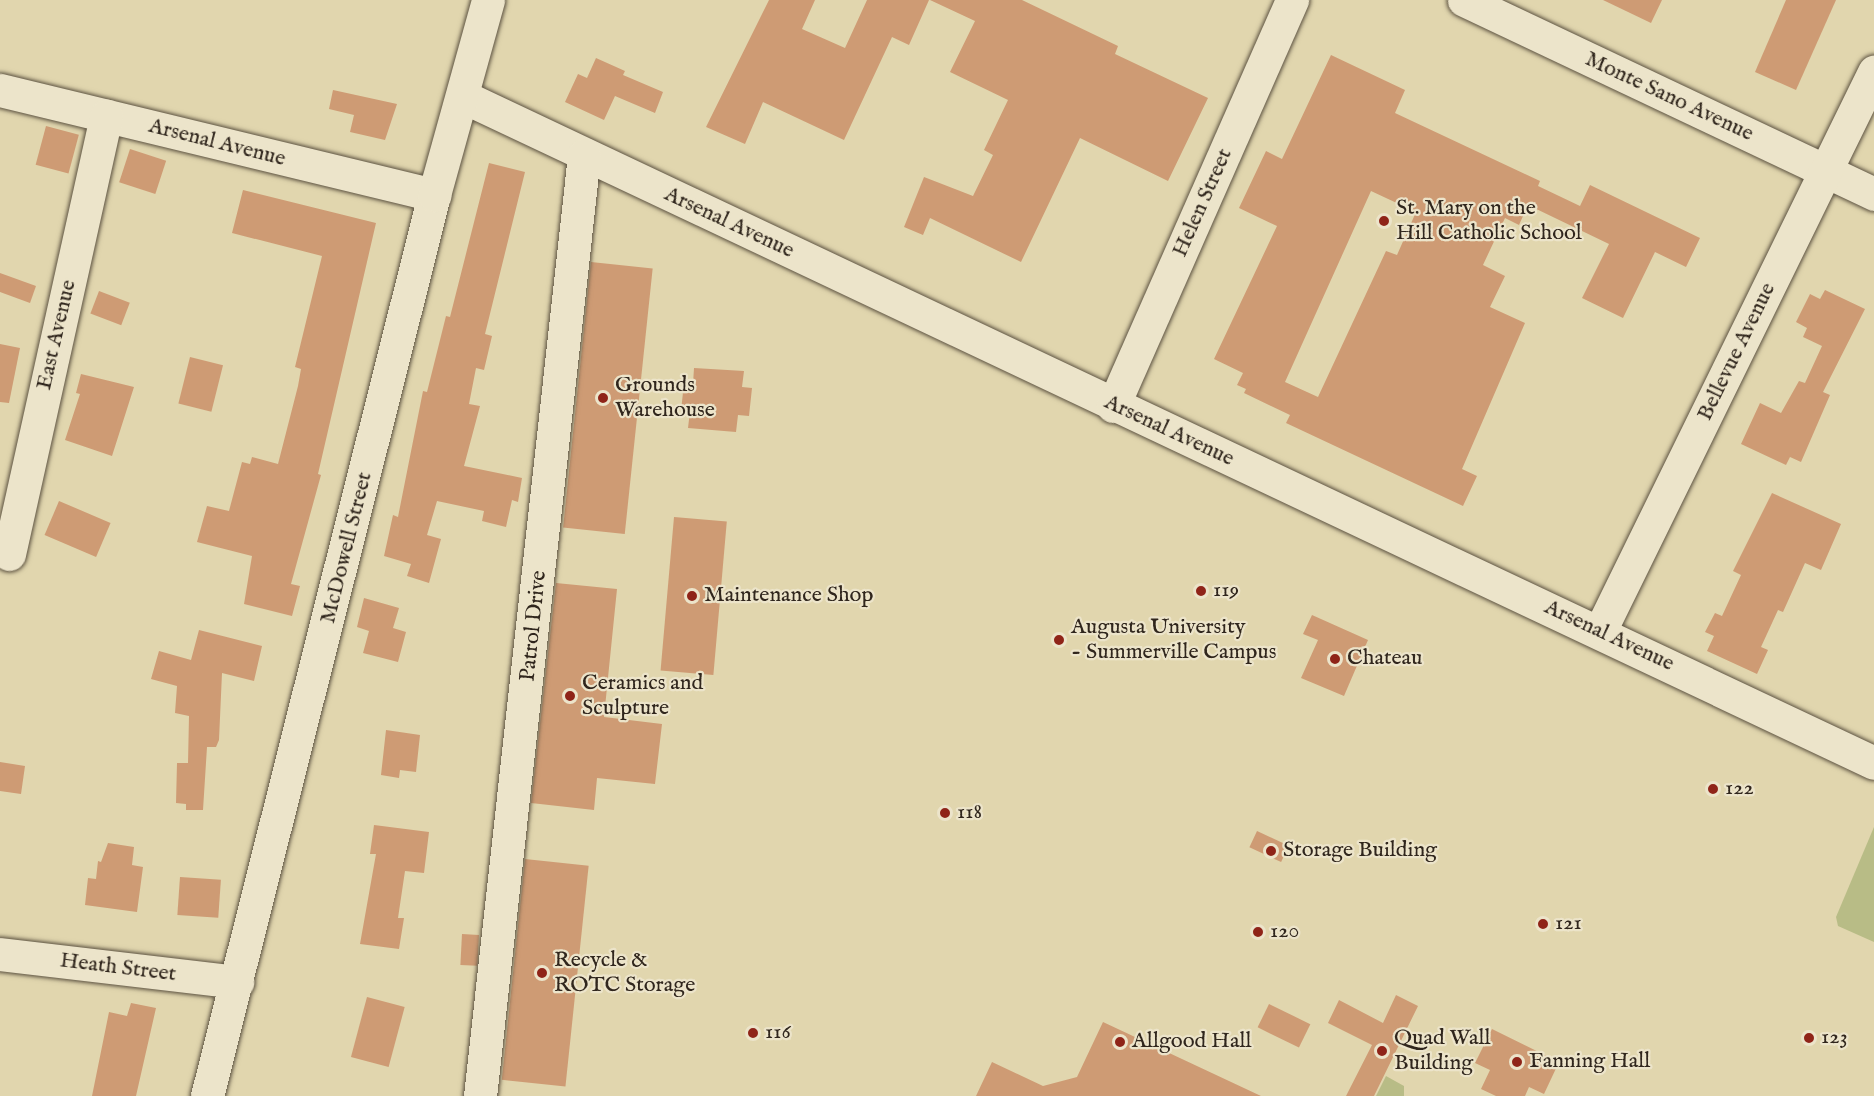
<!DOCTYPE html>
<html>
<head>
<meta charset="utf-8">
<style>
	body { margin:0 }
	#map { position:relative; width:1874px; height:1096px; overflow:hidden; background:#e1d6ae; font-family:"IM FELL English",serif }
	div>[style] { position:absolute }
	.green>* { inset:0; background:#b8bc86 }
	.building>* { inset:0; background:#ce9b74; transform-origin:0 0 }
	.roads { filter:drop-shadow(0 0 2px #5c5241) drop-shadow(0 0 2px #5c5241) }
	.minor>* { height:33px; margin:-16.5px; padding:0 16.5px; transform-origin:16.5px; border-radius:16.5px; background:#ece4ca }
	.dots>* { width:16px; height:16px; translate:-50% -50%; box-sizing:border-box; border:3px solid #ece4ca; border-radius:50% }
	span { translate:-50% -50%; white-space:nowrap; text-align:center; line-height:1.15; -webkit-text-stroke:4.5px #ece4ca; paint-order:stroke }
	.street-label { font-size:22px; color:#30261d }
	.poi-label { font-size:22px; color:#30261d }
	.left { translate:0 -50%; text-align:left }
</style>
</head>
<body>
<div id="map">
	<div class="green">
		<i style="clip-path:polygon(1874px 827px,1874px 942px,1838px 926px,1836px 917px)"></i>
		<i style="clip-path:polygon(1386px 1076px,1404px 1086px,1404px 1096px,1376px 1096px)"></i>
	</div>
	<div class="building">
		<i style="clip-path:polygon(769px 0,815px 0,802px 29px,845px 48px,867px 0,929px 0,909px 45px,892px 37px,844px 140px,763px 102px,745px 144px,706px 127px)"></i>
		<i style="clip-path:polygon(930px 0,1022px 0,1118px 46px,1115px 54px,1208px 98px,1168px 181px,1080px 138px,1021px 262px,930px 218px,923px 235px,904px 227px,924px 177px,973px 196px,993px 155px,984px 150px,1008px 100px,950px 72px,975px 21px)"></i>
		<i style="clip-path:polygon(1603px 0,1662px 0,1651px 23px)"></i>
		<i style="clip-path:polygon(1786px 0,1836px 0,1796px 90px,1755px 72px)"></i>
		<i style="clip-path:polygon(evenodd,1331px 55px,1405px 90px,1395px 113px,1540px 181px,1538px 186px,1580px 206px,1590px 185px,1700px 238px,1686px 267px,1655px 252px,1623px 318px,1582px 298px,1609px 244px,1528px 205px,1519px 225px,1505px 218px,1483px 265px,1505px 276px,1490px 307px,1525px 323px,1462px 469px,1477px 476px,1463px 506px,1286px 423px,1290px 415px,1244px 393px,1246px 389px,1237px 385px,1243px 373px,1214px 359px,1277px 226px,1239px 208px,1266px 151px,1282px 159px,1331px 55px,1371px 191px,1416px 212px,1397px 255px,1386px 251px,1318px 397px,1285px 382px,1371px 191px)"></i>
		<i style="clip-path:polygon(596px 58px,625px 71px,623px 75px,663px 92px,655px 113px,615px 96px,604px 120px,565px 102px,578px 74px,587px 78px)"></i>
		<i style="clip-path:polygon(333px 90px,397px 104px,385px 140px,350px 132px,354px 115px,329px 109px)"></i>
		<i style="left:46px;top:126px;width:34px;height:40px;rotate:15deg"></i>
		<i style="left:130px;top:149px;width:38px;height:35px;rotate:18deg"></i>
		<i style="clip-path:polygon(489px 163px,525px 172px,485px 334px,492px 336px,484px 370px,476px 368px,469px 404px,480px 406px,464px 466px,522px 478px,518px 502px,512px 500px,506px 527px,482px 521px,484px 511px,437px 501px,427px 535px,441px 539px,429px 583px,407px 576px,411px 564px,384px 556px,393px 515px,398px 517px,423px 391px,427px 392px,446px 316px,450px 317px)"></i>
		<i style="clip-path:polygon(243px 190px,376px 223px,318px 474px,321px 475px,291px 584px,300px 586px,292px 616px,244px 604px,252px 556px,197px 542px,207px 506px,229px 511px,242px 462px,250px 464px,252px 457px,278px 464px,298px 386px,301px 369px,295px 367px,322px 256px,232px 233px)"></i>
		<i style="left:591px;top:262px;width:62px;height:267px;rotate:6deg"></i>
		<i style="clip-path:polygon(0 273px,36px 286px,30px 303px,0 292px)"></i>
		<i style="clip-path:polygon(1825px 290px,1865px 309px,1823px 392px,1830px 395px,1801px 462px,1790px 457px,1786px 465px,1741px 444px,1760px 403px,1781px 413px,1799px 381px,1805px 383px,1822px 346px,1803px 337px,1807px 328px,1796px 322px,1810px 294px,1820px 299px)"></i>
		<i style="left:99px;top:291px;width:33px;height:24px;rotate:21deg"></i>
		<i style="clip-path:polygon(0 344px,20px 348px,9px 403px,0 402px)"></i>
		<i style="left:190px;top:357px;width:34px;height:48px;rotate:14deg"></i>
		<i style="clip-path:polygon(694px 368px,744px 371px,742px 387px,752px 388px,749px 416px,738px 415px,736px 432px,688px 428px,690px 411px,681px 411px,684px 383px,693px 384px)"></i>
		<i style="clip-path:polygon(81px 374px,134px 387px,112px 456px,65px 440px,80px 394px,76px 393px)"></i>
		<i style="clip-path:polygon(1772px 493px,1841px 524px,1821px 570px,1805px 563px,1783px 612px,1778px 610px,1761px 647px,1768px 650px,1757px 674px,1707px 651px,1714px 636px,1705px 632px,1715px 613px,1722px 616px,1741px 575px,1733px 571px)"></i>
		<i style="left:59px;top:501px;width:56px;height:37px;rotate:23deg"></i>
		<i style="left:674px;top:517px;width:53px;height:154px;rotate:5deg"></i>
		<i style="clip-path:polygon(556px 583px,617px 589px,604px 717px,662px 724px,655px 784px,597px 778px,594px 810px,531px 803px)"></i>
		<i style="clip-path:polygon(364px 598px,399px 608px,393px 628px,406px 632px,398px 662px,363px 653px,369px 631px,357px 627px)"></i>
		<i style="clip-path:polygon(1312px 615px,1368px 640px,1344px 696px,1301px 678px,1318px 640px,1303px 634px)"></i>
		<i style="clip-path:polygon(199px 630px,262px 646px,254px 681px,222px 673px,219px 740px,216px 747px,207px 747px,203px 810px,186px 810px,186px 804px,176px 803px,177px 763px,188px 763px,189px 716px,175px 713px,177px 686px,151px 679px,159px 651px,191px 660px)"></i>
		<i style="clip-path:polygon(386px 730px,420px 735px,416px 772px,400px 770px,399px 778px,381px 775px)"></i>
		<i style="clip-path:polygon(0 762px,25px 766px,21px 794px,0 791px)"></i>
		<i style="clip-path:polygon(374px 825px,429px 832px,424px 873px,405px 871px,398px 918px,404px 918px,399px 949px,360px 944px,376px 854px,370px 854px)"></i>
		<i style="left:1257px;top:831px;width:35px;height:18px;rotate:25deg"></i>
		<i style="clip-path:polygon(108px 843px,134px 847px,132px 865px,143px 867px,137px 912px,85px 905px,88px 878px,96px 879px,98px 861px,101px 862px)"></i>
		<i style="left:525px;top:859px;width:64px;height:222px;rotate:6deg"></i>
		<i style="left:180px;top:877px;width:41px;height:38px;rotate:4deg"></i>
		<i style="left:462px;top:934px;width:17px;height:31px;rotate:3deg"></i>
		<i style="clip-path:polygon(1396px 995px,1418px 1006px,1374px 1096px,1346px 1096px,1372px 1045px,1328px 1023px,1339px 1000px,1383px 1023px)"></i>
		<i style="left:367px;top:997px;width:39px;height:62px;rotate:15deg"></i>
		<i style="clip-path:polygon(131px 1003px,156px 1008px,136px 1096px,92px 1096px,109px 1012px,127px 1016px)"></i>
		<i style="left:1269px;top:1004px;width:46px;height:26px;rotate:26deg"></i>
		<i style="clip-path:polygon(1103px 1022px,1261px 1096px,976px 1096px,992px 1062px,1043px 1086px,1077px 1077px)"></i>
		<i style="clip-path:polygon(1492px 1029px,1559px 1062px,1544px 1094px,1529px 1087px,1525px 1096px,1496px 1096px,1481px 1089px,1490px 1070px,1475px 1063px)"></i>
	</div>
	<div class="roads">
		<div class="minor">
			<i style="left:1464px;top:0;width:454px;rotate:25.3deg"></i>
			<i style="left:0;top:90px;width:447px;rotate:13.6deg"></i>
			<i style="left:464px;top:97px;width:1559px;rotate:25.28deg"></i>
			<i style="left:1113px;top:406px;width:444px;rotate:-66.2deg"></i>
			<i style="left:9px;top:554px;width:449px;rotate:-77.5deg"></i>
			<i style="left:1600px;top:631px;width:623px;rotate:-63.89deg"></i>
			<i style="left:0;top:954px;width:239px;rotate:6.7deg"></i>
			<i style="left:207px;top:1096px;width:929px;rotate:-75.86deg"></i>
			<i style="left:434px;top:195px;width:202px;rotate:-74.5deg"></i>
			<i style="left:480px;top:1096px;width:947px;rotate:-83.69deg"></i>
		</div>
	</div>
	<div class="dots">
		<i style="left:1384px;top:221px;background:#8f2418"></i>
		<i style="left:603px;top:398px;background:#8f2418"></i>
		<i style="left:1201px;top:591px;background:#8f2418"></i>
		<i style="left:692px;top:596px;background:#8f2418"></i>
		<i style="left:1059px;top:640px;background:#8f2418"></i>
		<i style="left:1335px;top:659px;background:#8f2418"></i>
		<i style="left:570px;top:696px;background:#8f2418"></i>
		<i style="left:1713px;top:789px;background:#8f2418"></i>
		<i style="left:945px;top:813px;background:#8f2418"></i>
		<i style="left:1271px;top:851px;background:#8f2418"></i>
		<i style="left:1543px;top:924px;background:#8f2418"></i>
		<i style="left:1258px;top:932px;background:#8f2418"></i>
		<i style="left:542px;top:973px;background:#8f2418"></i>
		<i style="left:753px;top:1033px;background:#8f2418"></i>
		<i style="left:1809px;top:1038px;background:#8f2418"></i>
		<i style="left:1120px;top:1042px;background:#8f2418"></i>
		<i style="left:1382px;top:1051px;background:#8f2418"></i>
		<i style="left:1517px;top:1062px;background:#8f2418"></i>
	</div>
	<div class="street-label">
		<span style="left:1669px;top:97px;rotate:25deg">Monte Sano Avenue</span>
		<span style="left:217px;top:143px;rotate:14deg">Arsenal Avenue</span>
		<span style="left:1203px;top:203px;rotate:-66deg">Helen Street</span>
		<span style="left:729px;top:223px;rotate:25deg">Arsenal Avenue</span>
		<span style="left:57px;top:335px;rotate:-77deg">East Avenue</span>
		<span style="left:1737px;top:352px;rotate:-64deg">Bellevue Avenue</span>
		<span style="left:1169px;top:431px;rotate:25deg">Arsenal Avenue</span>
		<span style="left:347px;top:548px;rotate:-76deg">McDowell Street</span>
		<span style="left:534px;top:626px;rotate:-84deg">Patrol Drive</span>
		<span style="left:1609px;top:636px;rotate:25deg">Arsenal Avenue</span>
		<span style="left:118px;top:968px;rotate:7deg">Heath Street</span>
	</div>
	<div class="poi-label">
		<span class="left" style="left:1396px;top:221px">St. Mary on the<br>Hill Catholic School</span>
		<span class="left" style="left:615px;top:398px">Grounds<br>Warehouse</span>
		<span class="left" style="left:1213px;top:591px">119</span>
		<span class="left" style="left:704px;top:596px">Maintenance Shop</span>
		<span class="left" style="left:1071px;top:640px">Augusta University<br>- Summerville Campus</span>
		<span class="left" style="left:1347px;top:659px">Chateau</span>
		<span class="left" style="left:582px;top:696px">Ceramics and<br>Sculpture</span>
		<span class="left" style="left:1725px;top:789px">122</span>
		<span class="left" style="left:957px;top:813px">118</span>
		<span class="left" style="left:1283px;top:851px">Storage Building</span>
		<span class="left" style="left:1555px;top:924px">121</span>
		<span class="left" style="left:1270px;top:932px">120</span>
		<span class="left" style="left:554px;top:973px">Recycle &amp;<br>ROTC Storage</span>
		<span class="left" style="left:765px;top:1033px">116</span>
		<span class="left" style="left:1394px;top:1051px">Quad Wall<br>Building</span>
		<span class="left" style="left:1821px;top:1038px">123</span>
		<span class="left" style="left:1132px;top:1042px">Allgood Hall</span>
		<span class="left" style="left:1529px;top:1062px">Fanning Hall</span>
	</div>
</div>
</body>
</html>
